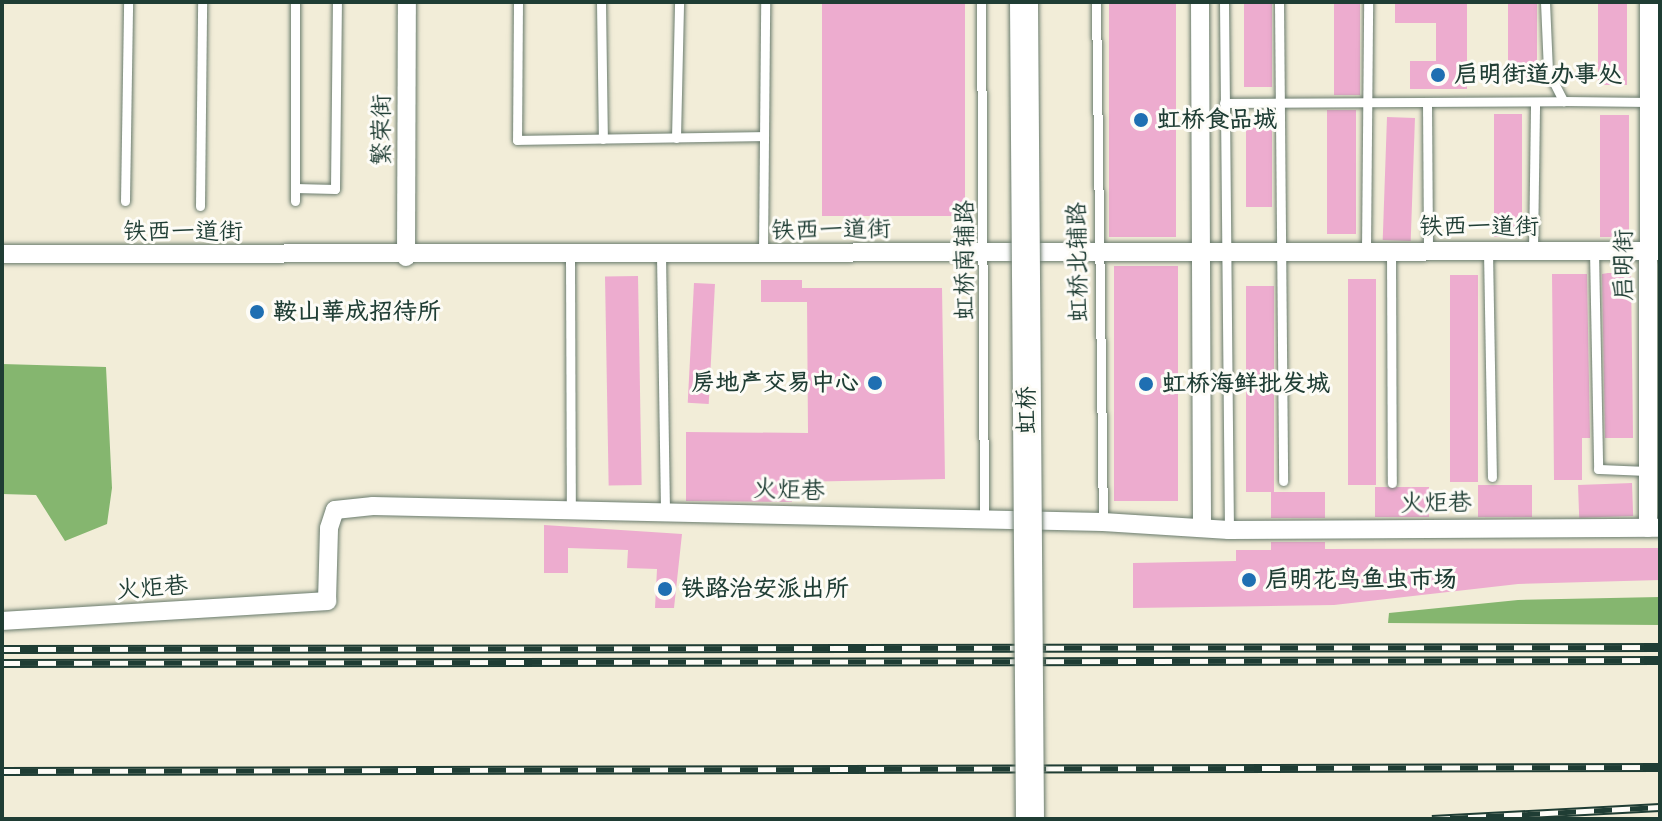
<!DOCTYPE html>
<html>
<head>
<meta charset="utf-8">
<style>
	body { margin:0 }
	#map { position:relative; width:1662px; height:821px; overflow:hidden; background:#f2edd8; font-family:"Comic Neue","LXGW WenKai TC",sans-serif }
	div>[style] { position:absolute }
	.forest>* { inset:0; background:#85b66f }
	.building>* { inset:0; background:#edaccf; transform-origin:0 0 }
	.roads { filter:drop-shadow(0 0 2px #697b6d) drop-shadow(0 0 2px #697b6d) }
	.service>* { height:9px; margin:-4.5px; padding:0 4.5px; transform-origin:4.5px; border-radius:4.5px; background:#fff }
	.minor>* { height:18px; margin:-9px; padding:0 9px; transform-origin:9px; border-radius:9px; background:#fff }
	.rail>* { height:9px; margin-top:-4.5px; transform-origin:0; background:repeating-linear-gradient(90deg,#fdfcf7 0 18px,#1f3d34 0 36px); box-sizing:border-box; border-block:2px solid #1f3d34 }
	.bridges { filter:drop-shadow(0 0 2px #697b6d) drop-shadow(0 0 2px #697b6d) }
	.primary-bridge>* { height:28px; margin:-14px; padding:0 14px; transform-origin:14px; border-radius:14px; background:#fff }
	.dots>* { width:22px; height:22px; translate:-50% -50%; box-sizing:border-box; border:4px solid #fdfcf7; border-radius:50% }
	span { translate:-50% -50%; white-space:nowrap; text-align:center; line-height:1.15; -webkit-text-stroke:6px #fdfcf7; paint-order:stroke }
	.poi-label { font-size:24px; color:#1f3d34; font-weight:700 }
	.left { translate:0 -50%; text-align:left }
	.right { translate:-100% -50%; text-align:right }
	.street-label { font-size:24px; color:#1f3d34 }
	.frame { position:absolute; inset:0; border:4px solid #1f3d34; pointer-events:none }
</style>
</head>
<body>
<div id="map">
	<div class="forest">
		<i style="clip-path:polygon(2px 364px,106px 367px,112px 488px,107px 524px,65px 541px,36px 495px,2px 494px)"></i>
		<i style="clip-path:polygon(1660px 597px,1660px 625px,1388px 623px,1389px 613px,1518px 600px)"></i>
	</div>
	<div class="building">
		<i style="left:822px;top:2px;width:143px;height:214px"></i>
		<i style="left:1109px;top:2px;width:67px;height:235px"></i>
		<i style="left:1244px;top:2px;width:28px;height:85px"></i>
		<i style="left:1334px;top:2px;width:26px;height:93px"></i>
		<i style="clip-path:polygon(1395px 2px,1467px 2px,1467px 89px,1410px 89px,1410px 61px,1436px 61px,1436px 23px,1395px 23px)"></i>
		<i style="left:1508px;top:2px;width:29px;height:79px"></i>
		<i style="left:1598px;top:2px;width:29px;height:83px"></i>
		<i style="left:1356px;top:110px;width:124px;height:29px;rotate:90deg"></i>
		<i style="left:1494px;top:114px;width:28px;height:123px"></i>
		<i style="left:1600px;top:115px;width:29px;height:122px"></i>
		<i style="left:1246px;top:117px;width:26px;height:90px"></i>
		<i style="left:1387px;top:117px;width:28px;height:123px;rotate:2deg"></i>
		<i style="left:1114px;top:266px;width:64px;height:235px"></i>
		<i style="clip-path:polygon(1608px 273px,1631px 273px,1633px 438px,1605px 438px,1602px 274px)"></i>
		<i style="clip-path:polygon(1552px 274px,1587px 274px,1590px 438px,1582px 438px,1582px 480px,1554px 480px)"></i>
		<i style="left:1450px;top:275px;width:28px;height:207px"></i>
		<i style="left:638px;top:276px;width:209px;height:33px;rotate:89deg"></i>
		<i style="left:1348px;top:279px;width:28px;height:206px"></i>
		<i style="clip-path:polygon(761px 280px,802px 280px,802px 288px,942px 288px,945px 479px,792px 482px,792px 502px,686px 501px,686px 432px,808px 433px,807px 302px,761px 302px)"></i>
		<i style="left:694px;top:283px;width:21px;height:120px;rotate:3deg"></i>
		<i style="left:1246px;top:286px;width:28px;height:206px"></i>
		<i style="left:1632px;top:483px;width:33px;height:54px;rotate:88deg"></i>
		<i style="left:1478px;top:485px;width:54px;height:32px"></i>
		<i style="left:1375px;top:487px;width:54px;height:30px"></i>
		<i style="left:1325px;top:492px;width:26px;height:54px;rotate:90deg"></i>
		<i style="clip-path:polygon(544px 525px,682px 534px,674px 608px,655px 608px,657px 569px,627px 568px,628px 550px,568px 548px,568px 573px,544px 573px)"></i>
		<i style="clip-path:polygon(1271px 542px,1325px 542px,1325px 549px,1660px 548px,1660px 580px,1518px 584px,1334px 605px,1133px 608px,1133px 563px,1236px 561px,1236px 550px,1271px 550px)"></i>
	</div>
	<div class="roads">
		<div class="service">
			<i style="left:295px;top:2px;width:199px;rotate:90deg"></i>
			<i style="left:518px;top:2px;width:138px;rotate:90.4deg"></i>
			<i style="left:517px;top:140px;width:247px;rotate:-0.9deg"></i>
			<i style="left:601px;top:2px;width:137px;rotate:89.2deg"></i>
			<i style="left:981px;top:2px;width:517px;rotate:89.67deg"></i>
			<i style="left:1096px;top:2px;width:520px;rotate:89.23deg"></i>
			<i style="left:1224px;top:2px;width:528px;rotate:89.46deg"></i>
			<i style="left:1279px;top:2px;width:479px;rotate:89.5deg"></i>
			<i style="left:1545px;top:2px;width:69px;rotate:87.5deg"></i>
			<i style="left:1548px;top:71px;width:34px;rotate:63deg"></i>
			<i style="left:1563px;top:101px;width:86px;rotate:0.7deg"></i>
			<i style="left:1224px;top:103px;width:339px;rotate:-0.3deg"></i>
			<i style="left:1427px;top:103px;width:148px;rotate:89.6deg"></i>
			<i style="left:676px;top:138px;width:136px;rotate:-88.7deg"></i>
			<i style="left:295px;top:188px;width:40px;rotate:1.4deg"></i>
			<i style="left:335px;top:189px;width:187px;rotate:-89.4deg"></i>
			<i style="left:125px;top:201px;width:199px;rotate:-89.1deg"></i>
			<i style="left:200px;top:206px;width:204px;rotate:-89.4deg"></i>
			<i style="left:1366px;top:251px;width:249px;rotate:-89.5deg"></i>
			<i style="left:1391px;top:251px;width:232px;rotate:89.8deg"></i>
			<i style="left:1488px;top:251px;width:226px;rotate:89deg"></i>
			<i style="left:1533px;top:251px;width:149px;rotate:-89.2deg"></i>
			<i style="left:1594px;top:251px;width:218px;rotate:88.9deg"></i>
			<i style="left:1598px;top:469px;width:50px;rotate:2.3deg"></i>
			<i style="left:661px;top:255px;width:255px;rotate:89.1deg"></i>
			<i style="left:763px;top:255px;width:253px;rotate:-89.5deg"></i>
			<i style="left:570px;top:256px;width:252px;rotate:89.8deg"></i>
		</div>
		<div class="minor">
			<i style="left:1200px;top:2px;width:525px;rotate:89.78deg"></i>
			<i style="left:2px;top:254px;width:1658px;rotate:-0.1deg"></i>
			<i style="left:406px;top:257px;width:255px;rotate:-89.8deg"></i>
			<i style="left:1648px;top:528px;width:526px;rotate:-89.89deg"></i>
			<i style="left:2px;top:621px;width:326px;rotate:-3.5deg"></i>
			<i style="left:327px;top:601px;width:73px;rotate:-88.4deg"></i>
			<i style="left:329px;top:528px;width:19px;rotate:-72deg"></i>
			<i style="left:335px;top:510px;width:38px;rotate:-6deg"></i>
			<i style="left:373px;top:506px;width:730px;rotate:1.26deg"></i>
			<i style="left:1103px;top:522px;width:126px;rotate:3.6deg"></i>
			<i style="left:1229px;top:530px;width:431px;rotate:-0.3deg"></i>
		</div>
	</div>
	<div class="rail">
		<i style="left:2px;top:649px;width:1658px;rotate:-0.07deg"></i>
		<i style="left:2px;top:663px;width:1658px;rotate:-0.1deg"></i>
		<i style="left:2px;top:771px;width:1658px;rotate:-0.14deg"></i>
		<i style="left:1432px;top:819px;width:228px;rotate:-3deg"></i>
	</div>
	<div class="bridges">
		<div class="primary-bridge">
			<i style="left:1024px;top:2px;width:817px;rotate:89.58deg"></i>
		</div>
	</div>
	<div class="dots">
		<i style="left:1438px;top:75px;background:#1f6fb2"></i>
		<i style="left:1141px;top:120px;background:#1f6fb2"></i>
		<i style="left:257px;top:312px;background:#1f6fb2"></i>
		<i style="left:875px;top:383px;background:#1f6fb2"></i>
		<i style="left:1146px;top:384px;background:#1f6fb2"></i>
		<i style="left:1249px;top:580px;background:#1f6fb2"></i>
		<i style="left:665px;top:589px;background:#1f6fb2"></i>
	</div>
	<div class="poi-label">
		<span class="left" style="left:1454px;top:75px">启明街道办事处</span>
		<span class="left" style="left:1157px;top:120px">虹桥食品城</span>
		<span class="left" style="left:273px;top:312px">鞍山華成招待所</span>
		<span class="right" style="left:859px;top:383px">房地产交易中心</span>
		<span class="left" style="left:1162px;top:384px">虹桥海鲜批发城</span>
		<span class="left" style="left:1265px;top:580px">启明花鸟鱼虫市场</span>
		<span class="left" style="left:681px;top:589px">铁路治安派出所</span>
	</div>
	<div class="street-label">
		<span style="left:382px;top:130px;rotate:-90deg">繁荣街</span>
		<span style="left:1479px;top:227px">铁西一道街</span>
		<span style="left:831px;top:230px;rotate:-1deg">铁西一道街</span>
		<span style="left:183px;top:232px">铁西一道街</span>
		<span style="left:965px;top:260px;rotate:-90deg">虹桥南辅路</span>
		<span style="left:1078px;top:262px;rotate:-91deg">虹桥北辅路</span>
		<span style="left:1624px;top:265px;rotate:-90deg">启明街</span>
		<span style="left:1027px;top:410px;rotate:-90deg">虹桥</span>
		<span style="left:789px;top:490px;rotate:2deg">火炬巷</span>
		<span style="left:1436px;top:503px;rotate:-1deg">火炬巷</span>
		<span style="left:152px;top:588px;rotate:-4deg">火炬巷</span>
	</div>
	<div class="frame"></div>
</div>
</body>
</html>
